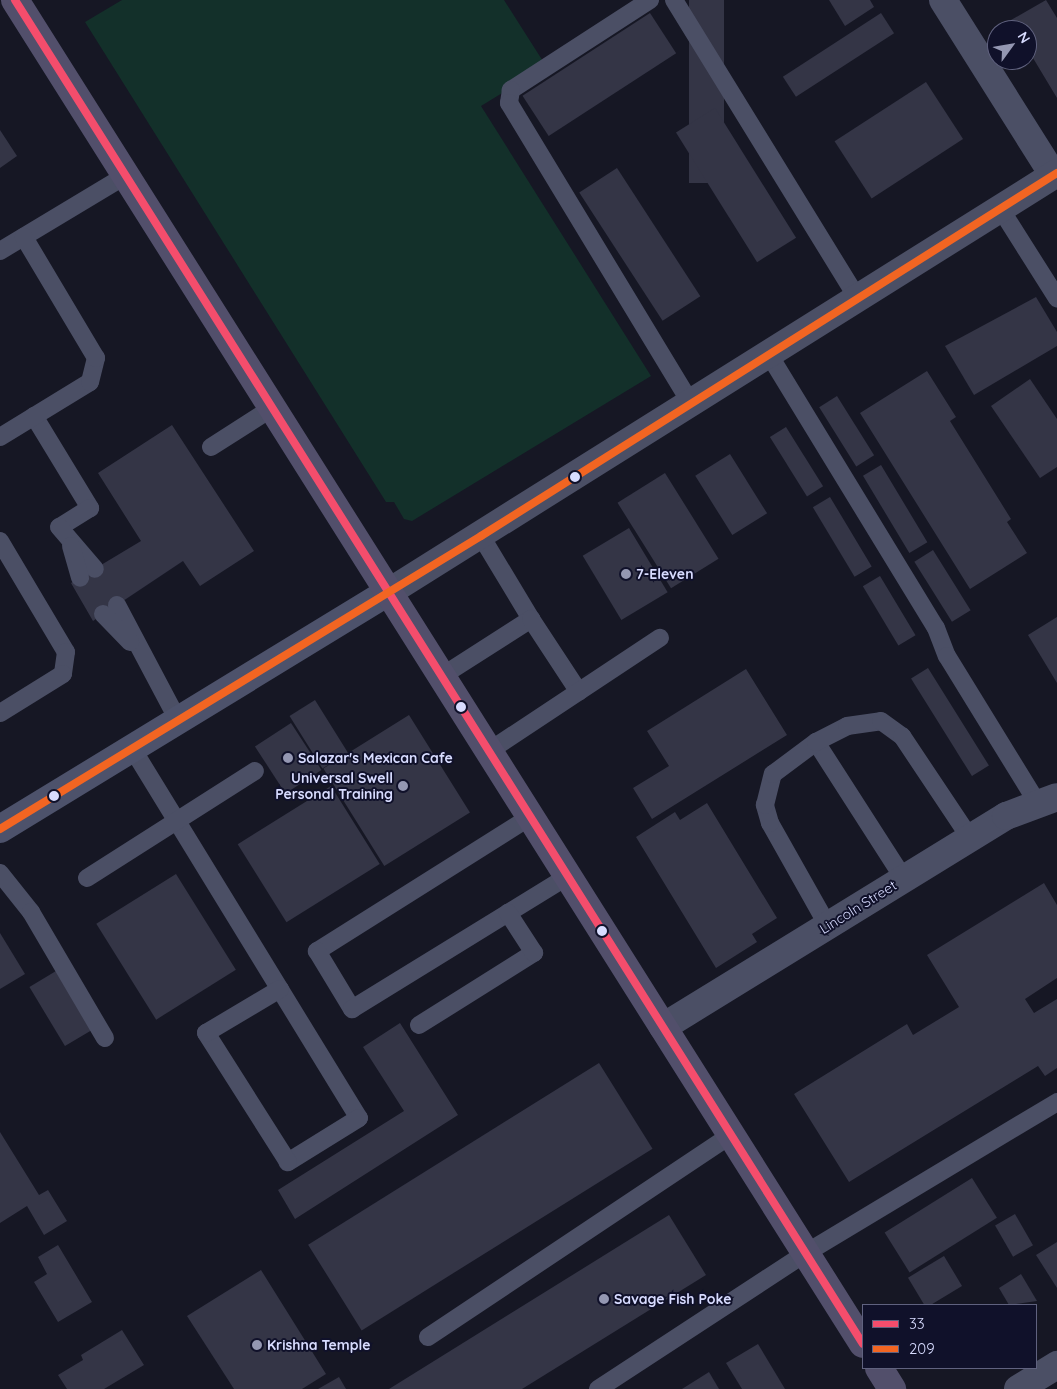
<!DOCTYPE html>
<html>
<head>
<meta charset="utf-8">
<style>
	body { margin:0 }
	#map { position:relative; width:1057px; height:1389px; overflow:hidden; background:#161724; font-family:Quicksand,sans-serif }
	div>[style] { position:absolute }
	.green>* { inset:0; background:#13302a }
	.building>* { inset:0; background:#343546; transform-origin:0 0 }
	.service>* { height:18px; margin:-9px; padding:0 9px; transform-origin:9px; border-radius:9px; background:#4b4f65 }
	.minor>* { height:28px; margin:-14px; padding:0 14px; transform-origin:14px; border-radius:14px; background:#4b4f65 }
	.tertiary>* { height:28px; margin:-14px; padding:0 14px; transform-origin:14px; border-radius:14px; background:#4b4f65 }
	.secondary>* { height:28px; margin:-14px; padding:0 14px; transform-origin:14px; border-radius:14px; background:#4d526b }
	.primary>* { height:28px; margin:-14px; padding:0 14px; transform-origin:14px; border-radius:14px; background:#524f6b }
	.bus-1>* { height:8px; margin:-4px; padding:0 4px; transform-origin:4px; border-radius:4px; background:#f44d6c }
	.bus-2>* { height:8px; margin:-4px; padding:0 4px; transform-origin:4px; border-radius:4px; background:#f26522 }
	.dots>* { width:14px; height:14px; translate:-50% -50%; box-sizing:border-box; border:2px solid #10112a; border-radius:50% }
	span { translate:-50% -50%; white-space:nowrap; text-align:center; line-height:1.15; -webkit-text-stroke:4px #10112a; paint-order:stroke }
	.poi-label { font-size:14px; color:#d8dcff; font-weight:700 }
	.left { translate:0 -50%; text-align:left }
	.right { translate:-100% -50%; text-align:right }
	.street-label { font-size:14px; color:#d8dcff }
	.legend { position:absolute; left:862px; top:1304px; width:175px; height:65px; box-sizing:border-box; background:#10112a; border:1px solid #60627f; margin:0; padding:6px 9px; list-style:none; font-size:15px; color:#d8dcff }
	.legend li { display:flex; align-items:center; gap:10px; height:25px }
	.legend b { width:25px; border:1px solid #60627f }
	.north { position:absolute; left:987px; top:20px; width:50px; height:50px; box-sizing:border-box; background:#10112a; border:1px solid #60627f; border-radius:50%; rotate:58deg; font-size:14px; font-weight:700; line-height:20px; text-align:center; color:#d8dcff }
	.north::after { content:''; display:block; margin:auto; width:18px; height:22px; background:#9497b2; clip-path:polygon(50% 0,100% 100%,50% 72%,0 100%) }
</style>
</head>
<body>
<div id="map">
	<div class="green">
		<i style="clip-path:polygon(122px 0,504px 0,546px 66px,481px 106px,651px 376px,412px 521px,404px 519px,394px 502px,386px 502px,85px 22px)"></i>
	</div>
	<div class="building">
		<i style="left:689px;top:0;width:35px;height:183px"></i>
		<i style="clip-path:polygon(829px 0,870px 0,874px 7px,845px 26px)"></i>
		<i style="clip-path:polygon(1046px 0,1057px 18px,1057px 98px,1027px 48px,1027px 30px,1016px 30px,1011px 20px)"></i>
		<i style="left:650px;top:13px;width:48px;height:152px;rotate:57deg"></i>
		<i style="left:881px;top:13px;width:24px;height:117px;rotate:57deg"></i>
		<i style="left:926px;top:82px;width:68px;height:109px;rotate:57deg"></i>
		<i style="left:715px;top:108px;width:153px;height:46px;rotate:58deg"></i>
		<i style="clip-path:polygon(0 130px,17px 156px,0 168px)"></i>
		<i style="left:617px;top:168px;width:153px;height:45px;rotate:57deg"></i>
		<i style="clip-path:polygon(1036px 297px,1057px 332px,1057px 346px,974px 395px,945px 346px)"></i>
		<i style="clip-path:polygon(927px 371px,956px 417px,950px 421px,1011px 519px,1007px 522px,1027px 553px,970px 589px,860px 413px)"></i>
		<i style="clip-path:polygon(1030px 379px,1057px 419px,1057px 467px,1040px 478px,991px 406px)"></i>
		<i style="left:837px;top:396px;width:70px;height:21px;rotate:58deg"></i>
		<i style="clip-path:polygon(172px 425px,254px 551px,200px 586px,183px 561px,93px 621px,71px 583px,141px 541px,98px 473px)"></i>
		<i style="left:786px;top:427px;width:70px;height:19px;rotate:58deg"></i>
		<i style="left:730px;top:454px;width:70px;height:41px;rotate:58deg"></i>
		<i style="left:881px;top:465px;width:90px;height:21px;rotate:59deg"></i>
		<i style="left:665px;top:473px;width:101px;height:56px;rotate:58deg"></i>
		<i style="left:830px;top:497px;width:81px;height:20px;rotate:59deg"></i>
		<i style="left:629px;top:528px;width:75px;height:54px;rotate:59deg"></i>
		<i style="left:933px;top:550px;width:71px;height:22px;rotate:58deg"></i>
		<i style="left:880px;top:576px;width:69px;height:20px;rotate:59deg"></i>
		<i style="clip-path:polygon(1057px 617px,1057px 683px,1028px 635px)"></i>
		<i style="left:928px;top:668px;width:115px;height:20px;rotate:58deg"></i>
		<i style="clip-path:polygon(746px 669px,787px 735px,652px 819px,633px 788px,669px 766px,647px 731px)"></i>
		<i style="left:315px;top:700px;width:62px;height:30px;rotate:58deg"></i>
		<i style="left:409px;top:715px;width:115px;height:101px;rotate:58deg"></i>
		<i style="left:291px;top:723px;width:56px;height:43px;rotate:57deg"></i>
		<i style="left:331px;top:786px;width:92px;height:110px;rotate:58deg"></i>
		<i style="clip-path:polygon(707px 803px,777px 918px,752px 934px,757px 942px,716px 968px,636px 837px,675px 812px,680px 820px)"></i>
		<i style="left:176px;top:874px;width:113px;height:94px;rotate:58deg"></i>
		<i style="clip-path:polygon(1044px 883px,1057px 905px,1057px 978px,1025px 999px,1034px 1013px,1057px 999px,1057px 1068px,1045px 1076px,1038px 1066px,849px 1182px,794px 1094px,907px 1024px,913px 1035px,959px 1007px,927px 955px)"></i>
		<i style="clip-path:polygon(0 933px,25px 974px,0 989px)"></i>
		<i style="left:56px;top:971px;width:69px;height:31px;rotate:59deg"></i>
		<i style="clip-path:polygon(400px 1023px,458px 1115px,295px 1219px,278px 1190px,404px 1111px,363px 1047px)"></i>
		<i style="left:599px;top:1063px;width:101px;height:343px;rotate:58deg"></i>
		<i style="clip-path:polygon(0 1132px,39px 1195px,48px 1190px,67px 1221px,44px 1235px,27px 1206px,0 1223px)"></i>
		<i style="left:972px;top:1178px;width:47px;height:103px;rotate:58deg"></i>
		<i style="left:1015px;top:1214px;width:36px;height:23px;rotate:60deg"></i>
		<i style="clip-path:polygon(669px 1215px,706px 1275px,522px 1389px,389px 1389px)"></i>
		<i style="clip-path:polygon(1057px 1242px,1057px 1288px,1036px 1255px)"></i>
		<i style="clip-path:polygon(58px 1245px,92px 1302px,58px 1322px,34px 1282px,47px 1274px,38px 1257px)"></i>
		<i style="left:944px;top:1256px;width:35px;height:42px;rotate:59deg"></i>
		<i style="clip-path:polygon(261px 1270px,326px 1374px,302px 1389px,234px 1389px,187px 1316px)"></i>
		<i style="clip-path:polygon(1021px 1274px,1037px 1301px,1009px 1305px,999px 1288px)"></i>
		<i style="clip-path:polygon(122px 1330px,144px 1365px,104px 1389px,67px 1389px,58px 1375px,83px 1360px,81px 1355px)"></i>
		<i style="clip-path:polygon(758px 1344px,785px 1389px,742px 1389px,726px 1363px)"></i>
		<i style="clip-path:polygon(709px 1372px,719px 1389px,682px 1389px)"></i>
		<i style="clip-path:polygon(339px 1377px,346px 1389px,318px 1389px)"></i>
	</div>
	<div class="service">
		<i style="left:650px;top:0;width:166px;rotate:147.1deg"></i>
		<i style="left:511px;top:90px;width:13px;rotate:99deg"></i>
		<i style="left:509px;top:103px;width:351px;rotate:58.8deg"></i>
		<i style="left:674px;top:0;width:349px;rotate:58.4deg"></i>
		<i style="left:1000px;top:208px;width:107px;rotate:57.7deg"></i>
		<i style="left:0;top:251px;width:146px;rotate:-31deg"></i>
		<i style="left:768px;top:353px;width:322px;rotate:58.6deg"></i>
		<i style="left:936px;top:628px;width:30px;rotate:69deg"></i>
		<i style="left:947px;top:656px;width:174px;rotate:58.4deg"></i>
		<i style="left:34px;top:416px;width:108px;rotate:58.7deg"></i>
		<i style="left:90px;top:508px;width:36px;rotate:148deg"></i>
		<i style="left:59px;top:527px;width:55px;rotate:49.4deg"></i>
		<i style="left:0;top:437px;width:105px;rotate:-31.4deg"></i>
		<i style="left:90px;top:382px;width:25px;rotate:-76deg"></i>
		<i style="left:96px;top:358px;width:141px;rotate:-120.8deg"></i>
		<i style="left:211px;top:447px;width:72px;rotate:-32.6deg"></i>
		<i style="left:481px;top:536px;width:97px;rotate:58.9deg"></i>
		<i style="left:0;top:541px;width:129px;rotate:59.3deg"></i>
		<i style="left:66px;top:652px;width:22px;rotate:98deg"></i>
		<i style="left:63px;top:674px;width:74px;rotate:148.2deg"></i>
		<i style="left:71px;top:546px;width:33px;rotate:74deg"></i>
		<i style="left:117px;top:605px;width:130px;rotate:62.1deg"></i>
		<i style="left:103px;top:614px;width:39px;rotate:46deg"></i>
		<i style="left:442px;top:676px;width:106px;rotate:-32.6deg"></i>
		<i style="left:531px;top:619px;width:87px;rotate:56.7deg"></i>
		<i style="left:816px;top:742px;width:163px;rotate:57.3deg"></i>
		<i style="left:132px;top:748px;width:434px;rotate:58.5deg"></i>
		<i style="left:359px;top:1118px;width:84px;rotate:148.2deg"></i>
		<i style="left:288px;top:1162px;width:153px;rotate:-122.4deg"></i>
		<i style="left:206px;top:1033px;width:86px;rotate:-30.7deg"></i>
		<i style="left:489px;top:751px;width:205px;rotate:-33.5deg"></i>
		<i style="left:530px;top:817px;width:252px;rotate:147.8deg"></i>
		<i style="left:317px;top:951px;width:68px;rotate:58.9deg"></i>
		<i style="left:352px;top:1009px;width:254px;rotate:-31.6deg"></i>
		<i style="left:0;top:873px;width:50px;rotate:51.5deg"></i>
		<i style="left:31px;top:912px;width:146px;rotate:59.6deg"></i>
		<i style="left:87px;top:878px;width:199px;rotate:-32.5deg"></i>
		<i style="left:828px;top:926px;width:118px;rotate:-119.4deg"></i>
		<i style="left:770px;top:823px;width:19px;rotate:-106deg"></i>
		<i style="left:765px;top:805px;width:32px;rotate:-76deg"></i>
		<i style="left:773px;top:774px;width:54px;rotate:-36.7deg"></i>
		<i style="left:816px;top:742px;width:35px;rotate:-27deg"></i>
		<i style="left:847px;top:726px;width:34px;rotate:-8deg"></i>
		<i style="left:881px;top:721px;width:26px;rotate:36deg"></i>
		<i style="left:902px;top:736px;width:123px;rotate:56.3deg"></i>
		<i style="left:419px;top:1025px;width:136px;rotate:-32.1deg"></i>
		<i style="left:534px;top:953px;width:48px;rotate:-123deg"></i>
		<i style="left:428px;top:1337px;width:364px;rotate:-33.7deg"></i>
		<i style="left:598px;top:1389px;width:249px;rotate:-33.2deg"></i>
		<i style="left:806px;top:1253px;width:293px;rotate:-31deg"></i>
	</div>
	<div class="minor">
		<i style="left:943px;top:0;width:207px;rotate:57.8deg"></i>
		<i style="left:663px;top:1027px;width:403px;rotate:-31.6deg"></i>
		<i style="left:1006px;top:816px;width:54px;rotate:-20.4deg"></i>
		<i style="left:1018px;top:1389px;width:46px;rotate:-31.6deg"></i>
	</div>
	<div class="tertiary">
		<i style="left:389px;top:592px;width:789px;rotate:-32.1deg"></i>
	</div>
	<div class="secondary">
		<i style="left:0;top:829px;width:456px;rotate:-31.4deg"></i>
	</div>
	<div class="primary">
		<i style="left:15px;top:0;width:1589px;rotate:57.75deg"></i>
		<i style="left:879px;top:1368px;width:25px;rotate:58deg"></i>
	</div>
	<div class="bus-1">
		<i style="left:15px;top:0;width:1589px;rotate:57.75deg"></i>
	</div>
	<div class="bus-2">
		<i style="left:0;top:829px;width:563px;rotate:-31.35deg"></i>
		<i style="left:481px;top:536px;width:681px;rotate:-32.22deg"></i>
	</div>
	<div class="dots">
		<i style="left:575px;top:477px;background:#d8dcff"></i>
		<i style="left:626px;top:574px;background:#9497b2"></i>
		<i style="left:461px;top:707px;background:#d8dcff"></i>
		<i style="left:288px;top:758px;background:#9497b2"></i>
		<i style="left:403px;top:786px;background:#9497b2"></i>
		<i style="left:54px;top:796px;background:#d8dcff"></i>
		<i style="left:602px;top:931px;background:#d8dcff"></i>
		<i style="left:604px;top:1299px;background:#9497b2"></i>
		<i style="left:257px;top:1345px;background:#9497b2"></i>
	</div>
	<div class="poi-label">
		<span class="left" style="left:636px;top:574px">7-Eleven</span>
		<span class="left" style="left:298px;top:758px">Salazar's Mexican Cafe</span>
		<span class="right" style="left:393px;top:786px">Universal Swell<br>Personal Training</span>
		<span class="left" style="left:614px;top:1299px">Savage Fish Poke</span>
		<span class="left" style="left:267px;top:1345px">Krishna Temple</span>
	</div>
	<div class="street-label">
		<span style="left:858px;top:907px;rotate:-32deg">Lincoln Street</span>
	</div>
	<ul class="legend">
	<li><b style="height:6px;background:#f44d6c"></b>33</li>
	<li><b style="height:6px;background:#f26522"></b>209</li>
	</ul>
	<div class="north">N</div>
</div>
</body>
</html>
